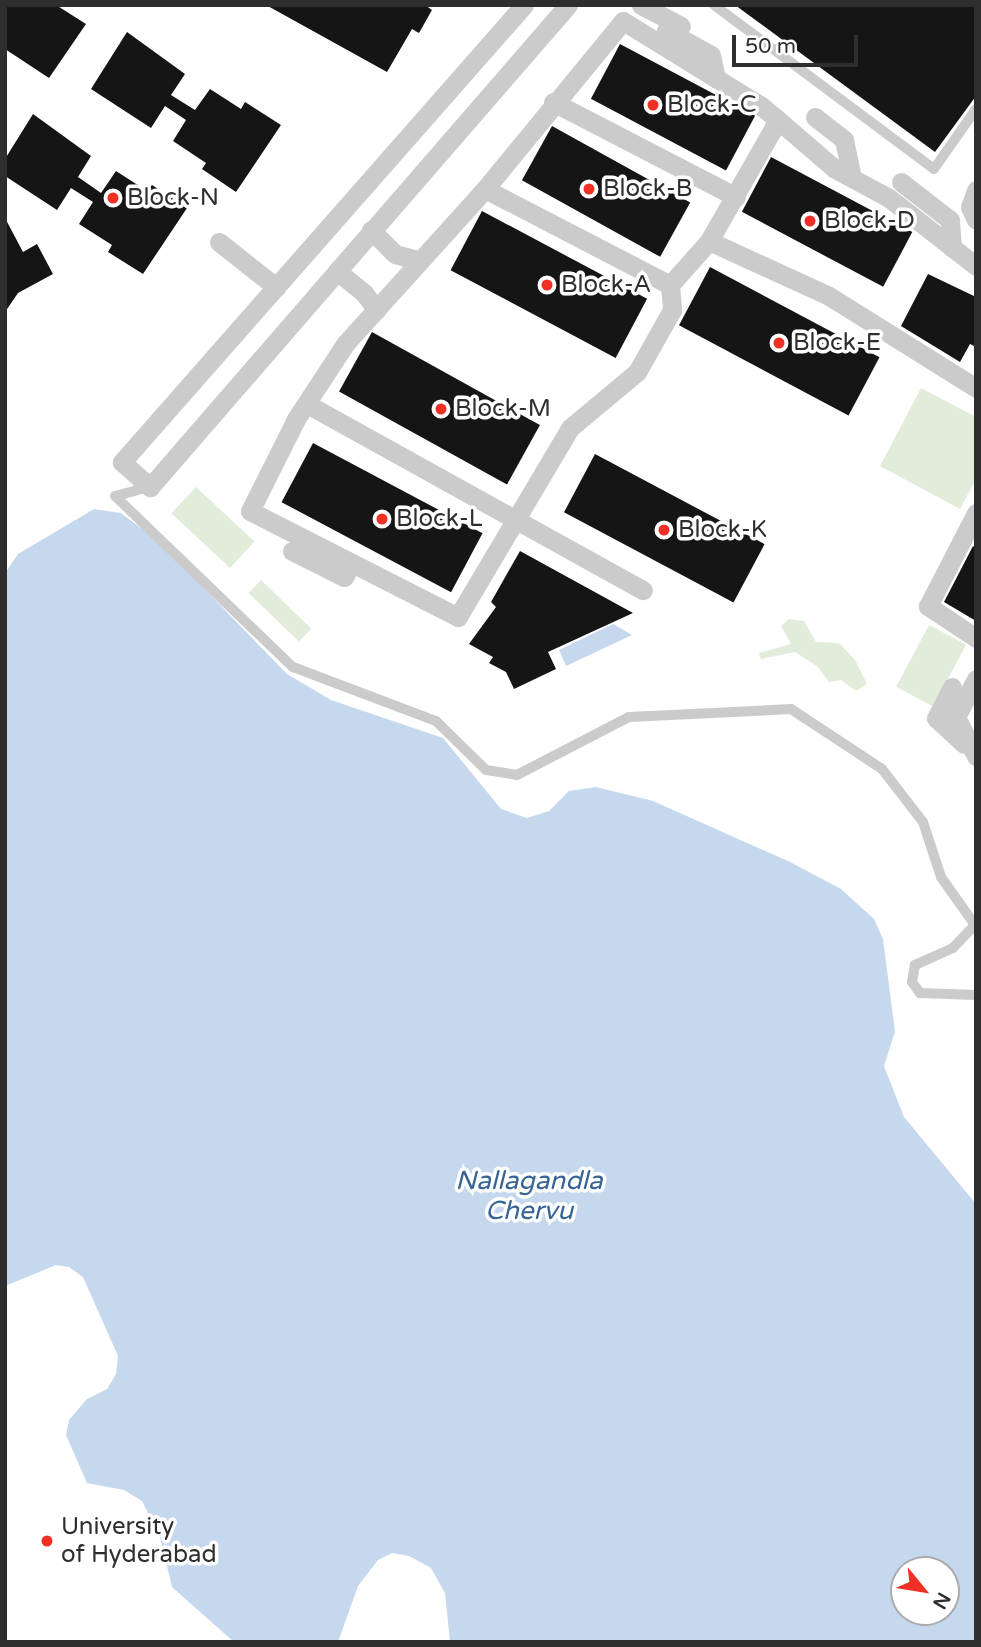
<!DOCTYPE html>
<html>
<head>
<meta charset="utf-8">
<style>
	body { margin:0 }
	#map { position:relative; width:981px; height:1647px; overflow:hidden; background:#fff; font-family:"Varela Round",sans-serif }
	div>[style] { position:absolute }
	.green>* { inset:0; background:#e1ecda; transform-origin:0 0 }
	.water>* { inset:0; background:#c5d8ed }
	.building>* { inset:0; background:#151515; transform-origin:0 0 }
	.lane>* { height:10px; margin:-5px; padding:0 5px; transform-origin:5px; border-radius:5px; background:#cbcbcb }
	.street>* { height:19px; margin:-9.5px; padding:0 9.5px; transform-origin:9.5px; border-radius:9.5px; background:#cbcbcb }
	.dots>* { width:19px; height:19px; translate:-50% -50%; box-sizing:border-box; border:4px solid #fff; border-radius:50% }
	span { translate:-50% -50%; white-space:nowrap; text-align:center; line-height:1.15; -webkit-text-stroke:7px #fff; paint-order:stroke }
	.poi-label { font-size:24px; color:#2e2e2e }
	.left { translate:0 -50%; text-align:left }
	.water-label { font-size:26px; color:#376494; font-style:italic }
	.frame { position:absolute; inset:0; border:7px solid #2e2e2e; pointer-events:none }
	.north { position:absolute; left:890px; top:1556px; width:70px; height:70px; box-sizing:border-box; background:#fff; border:2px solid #ababab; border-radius:50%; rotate:120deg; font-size:19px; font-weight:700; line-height:28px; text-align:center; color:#2e2e2e }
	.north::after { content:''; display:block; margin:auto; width:24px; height:32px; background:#f03025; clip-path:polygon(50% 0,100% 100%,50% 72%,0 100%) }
	.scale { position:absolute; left:732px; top:35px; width:126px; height:32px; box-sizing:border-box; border:4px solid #2e2e2e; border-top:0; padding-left:9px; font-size:21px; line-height:24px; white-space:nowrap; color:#2e2e2e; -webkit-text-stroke:5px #fff; paint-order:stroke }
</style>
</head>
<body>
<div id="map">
	<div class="green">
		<i style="clip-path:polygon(921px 388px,976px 417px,976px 479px,960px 509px,880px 466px)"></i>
		<i style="left:196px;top:487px;width:80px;height:36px;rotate:43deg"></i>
		<i style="left:261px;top:580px;width:70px;height:18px;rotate:44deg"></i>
		<i style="clip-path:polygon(789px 619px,804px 621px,816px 642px,839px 643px,855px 660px,867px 684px,856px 691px,841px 680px,829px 682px,817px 666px,795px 652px,761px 659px,759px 653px,791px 644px,781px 626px)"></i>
		<i style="left:929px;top:625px;width:42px;height:70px;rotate:28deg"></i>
	</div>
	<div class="water">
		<i style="clip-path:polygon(evenodd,94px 509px,121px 513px,158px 541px,287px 674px,331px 700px,443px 738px,501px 809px,527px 818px,549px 811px,569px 791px,596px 787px,653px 801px,790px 862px,841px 889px,874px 919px,883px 939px,895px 1032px,884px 1066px,904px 1117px,976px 1204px,976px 1642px,450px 1642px,445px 1593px,431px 1568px,409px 1556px,392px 1553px,378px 1560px,358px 1586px,338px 1642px,234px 1642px,172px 1587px,160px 1537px,142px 1501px,124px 1490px,87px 1483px,66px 1435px,69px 1420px,87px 1399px,107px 1389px,116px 1374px,118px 1356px,83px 1277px,69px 1267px,56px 1265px,5px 1286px,5px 573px,18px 554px,94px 509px,904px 1570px,946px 1570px,946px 1612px,904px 1612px,904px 1570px)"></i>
		<i style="clip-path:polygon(613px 624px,632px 635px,566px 666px,559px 650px)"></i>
	</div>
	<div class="building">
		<i style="clip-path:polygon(5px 5px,56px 5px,86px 24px,49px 78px,5px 49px)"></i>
		<i style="clip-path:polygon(266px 5px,425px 5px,432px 10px,419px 33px,412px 29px,387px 72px)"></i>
		<i style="clip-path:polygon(735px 5px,976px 5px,976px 96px,935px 152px)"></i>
		<i style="clip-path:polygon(127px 32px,185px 74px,171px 95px,195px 110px,210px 89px,241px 109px,245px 102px,281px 125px,236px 192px,202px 169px,206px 163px,173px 141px,186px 120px,165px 106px,151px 128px,91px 89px)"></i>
		<i style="left:620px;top:44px;width:153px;height:62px;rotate:28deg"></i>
		<i style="clip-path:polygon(33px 114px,91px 156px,78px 177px,101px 193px,116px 171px,147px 191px,152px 185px,187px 208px,143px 274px,108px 252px,112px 245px,79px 224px,93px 202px,71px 188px,57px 210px,5px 176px,5px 159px)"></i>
		<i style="left:552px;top:126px;width:158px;height:62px;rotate:29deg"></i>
		<i style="left:771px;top:157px;width:160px;height:62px;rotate:28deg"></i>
		<i style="left:482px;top:211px;width:187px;height:67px;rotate:28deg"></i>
		<i style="clip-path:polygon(5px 218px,23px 252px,37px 244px,53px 274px,18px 293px,5px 312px)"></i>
		<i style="left:710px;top:267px;width:192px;height:66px;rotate:28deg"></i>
		<i style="clip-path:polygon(928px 274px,976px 297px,976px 347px,970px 344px,960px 362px,901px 326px)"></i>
		<i style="left:372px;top:332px;width:192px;height:68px;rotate:29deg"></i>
		<i style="left:313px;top:443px;width:192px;height:67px;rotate:28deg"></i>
		<i style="left:595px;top:454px;width:192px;height:66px;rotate:28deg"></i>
		<i style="clip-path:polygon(973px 546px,976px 548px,976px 621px,944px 602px)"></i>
		<i style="clip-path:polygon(520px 551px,633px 613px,548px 652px,556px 669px,514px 689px,506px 672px,489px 663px,493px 657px,469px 644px,496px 607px,491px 602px)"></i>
	</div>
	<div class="lane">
		<i style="left:714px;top:5px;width:274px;rotate:36.7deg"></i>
		<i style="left:934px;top:169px;width:73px;rotate:-55deg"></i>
		<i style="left:149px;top:487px;width:35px;rotate:165deg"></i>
		<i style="left:115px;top:496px;width:247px;rotate:43.9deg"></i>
		<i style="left:293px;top:667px;width:153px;rotate:20.7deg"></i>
		<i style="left:436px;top:721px;width:70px;rotate:44.4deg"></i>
		<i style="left:486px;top:770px;width:31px;rotate:9deg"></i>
		<i style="left:517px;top:775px;width:126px;rotate:-27.4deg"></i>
		<i style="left:629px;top:717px;width:162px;rotate:-2.8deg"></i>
		<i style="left:791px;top:709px;width:109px;rotate:33.4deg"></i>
		<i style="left:882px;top:769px;width:67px;rotate:52.3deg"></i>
		<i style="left:923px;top:822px;width:58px;rotate:71.9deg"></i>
		<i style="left:941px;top:877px;width:59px;rotate:54.7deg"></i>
		<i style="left:975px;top:925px;width:32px;rotate:134deg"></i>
		<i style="left:953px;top:948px;width:42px;rotate:155.9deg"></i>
		<i style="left:915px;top:965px;width:17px;rotate:100deg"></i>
		<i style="left:912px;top:982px;width:14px;rotate:54deg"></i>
		<i style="left:920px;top:993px;width:56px;rotate:2deg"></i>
	</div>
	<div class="street">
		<i style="left:524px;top:5px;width:609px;rotate:131.34deg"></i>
		<i style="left:122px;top:462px;width:38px;rotate:42deg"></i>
		<i style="left:150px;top:487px;width:638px;rotate:-49.07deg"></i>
		<i style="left:641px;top:5px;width:45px;rotate:27.7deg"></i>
		<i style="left:666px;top:30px;width:51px;rotate:29.1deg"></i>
		<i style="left:711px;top:55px;width:24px;rotate:78deg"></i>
		<i style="left:553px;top:102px;width:206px;rotate:27.4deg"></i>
		<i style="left:815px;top:117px;width:37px;rotate:38deg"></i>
		<i style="left:844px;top:140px;width:39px;rotate:78deg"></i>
		<i style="left:778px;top:120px;width:139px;rotate:119.7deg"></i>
		<i style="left:709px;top:241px;width:59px;rotate:131.6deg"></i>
		<i style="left:670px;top:285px;width:25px;rotate:85deg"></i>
		<i style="left:672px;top:310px;width:71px;rotate:119.4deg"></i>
		<i style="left:637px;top:372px;width:87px;rotate:140.1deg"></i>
		<i style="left:570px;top:428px;width:220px;rotate:120.7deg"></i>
		<i style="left:458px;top:617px;width:233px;rotate:-153deg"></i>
		<i style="left:250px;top:511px;width:103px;rotate:-63.4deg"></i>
		<i style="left:296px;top:419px;width:90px;rotate:-56.8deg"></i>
		<i style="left:345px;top:344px;width:209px;rotate:-47.9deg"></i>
		<i style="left:485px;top:189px;width:217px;rotate:-50.6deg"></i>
		<i style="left:623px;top:21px;width:162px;rotate:31.6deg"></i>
		<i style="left:761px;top:106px;width:22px;rotate:39deg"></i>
		<i style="left:778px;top:120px;width:75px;rotate:40.7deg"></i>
		<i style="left:835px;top:169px;width:61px;rotate:28.2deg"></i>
		<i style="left:889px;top:198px;width:110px;rotate:38deg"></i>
		<i style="left:901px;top:182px;width:62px;rotate:37.8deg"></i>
		<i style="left:950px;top:220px;width:28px;rotate:86deg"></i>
		<i style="left:485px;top:189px;width:208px;rotate:27.4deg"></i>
		<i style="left:976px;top:190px;width:18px;rotate:109deg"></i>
		<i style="left:970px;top:207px;width:14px;rotate:65deg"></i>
		<i style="left:371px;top:230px;width:34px;rotate:45deg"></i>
		<i style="left:395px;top:254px;width:24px;rotate:15deg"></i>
		<i style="left:709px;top:241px;width:132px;rotate:24.6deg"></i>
		<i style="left:829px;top:296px;width:173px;rotate:32deg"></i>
		<i style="left:219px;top:242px;width:73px;rotate:38.3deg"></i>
		<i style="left:337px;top:271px;width:35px;rotate:39deg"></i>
		<i style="left:364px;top:293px;width:21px;rotate:53deg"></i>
		<i style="left:307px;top:404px;width:384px;rotate:29deg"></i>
		<i style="left:976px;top:513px;width:105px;rotate:117.3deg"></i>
		<i style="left:928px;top:606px;width:58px;rotate:33.7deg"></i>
		<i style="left:292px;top:551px;width:58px;rotate:26.6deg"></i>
		<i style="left:344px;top:577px;width:16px;rotate:-60deg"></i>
		<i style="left:976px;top:679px;width:43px;rotate:117.8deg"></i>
		<i style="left:956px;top:717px;width:44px;rotate:62.9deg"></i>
		<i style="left:952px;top:687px;width:35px;rotate:117deg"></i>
		<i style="left:936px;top:718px;width:38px;rotate:43deg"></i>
	</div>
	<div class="dots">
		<i style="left:653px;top:105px;background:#f03025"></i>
		<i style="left:589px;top:189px;background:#f03025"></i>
		<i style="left:113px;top:198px;background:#f03025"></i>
		<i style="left:810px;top:221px;background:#f03025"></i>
		<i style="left:547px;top:285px;background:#f03025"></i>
		<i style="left:779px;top:343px;background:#f03025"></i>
		<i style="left:441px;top:409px;background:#f03025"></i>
		<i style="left:382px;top:519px;background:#f03025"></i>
		<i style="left:664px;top:530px;background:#f03025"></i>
		<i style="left:47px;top:1541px;background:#f03025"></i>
	</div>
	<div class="poi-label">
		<span class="left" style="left:667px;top:105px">Block-C</span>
		<span class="left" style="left:603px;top:189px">Block-B</span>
		<span class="left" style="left:127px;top:198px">Block-N</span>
		<span class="left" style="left:824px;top:221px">Block-D</span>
		<span class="left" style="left:561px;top:285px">Block-A</span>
		<span class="left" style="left:793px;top:343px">Block-E</span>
		<span class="left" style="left:455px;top:409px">Block-M</span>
		<span class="left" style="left:396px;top:519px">Block-L</span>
		<span class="left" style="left:678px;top:530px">Block-K</span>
		<span class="left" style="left:61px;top:1541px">University<br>of Hyderabad</span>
	</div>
	<div class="water-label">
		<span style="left:529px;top:1196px">Nallagandla<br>Chervu</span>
	</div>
	<div class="frame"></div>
	<div class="north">N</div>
	<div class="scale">50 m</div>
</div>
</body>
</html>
